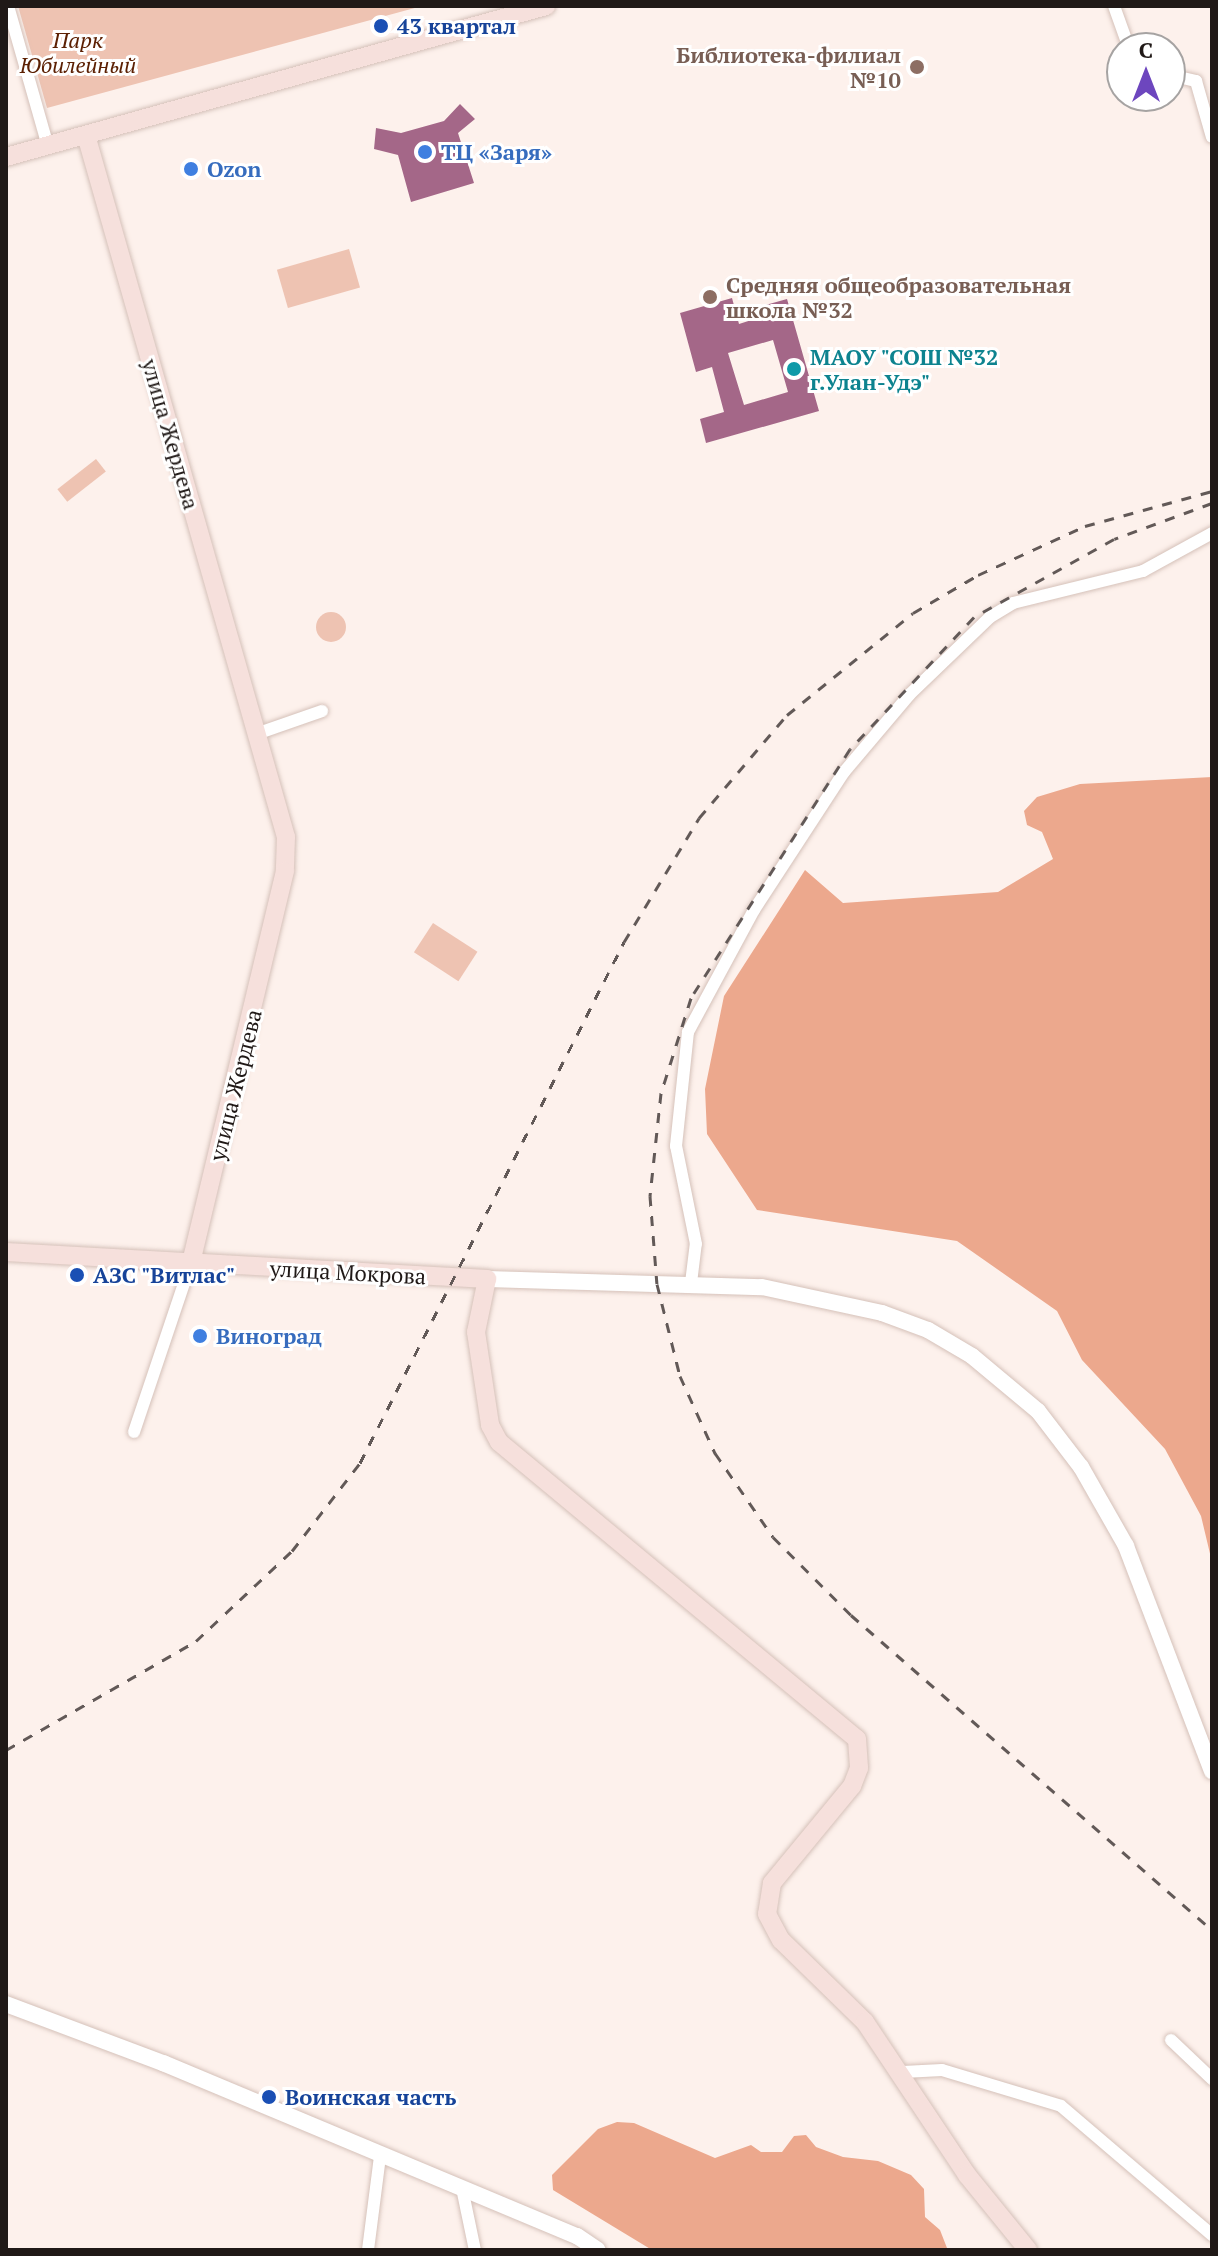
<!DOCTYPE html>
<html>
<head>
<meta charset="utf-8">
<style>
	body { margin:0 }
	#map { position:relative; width:1218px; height:2256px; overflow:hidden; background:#fdf1ec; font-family:"PT Serif",serif }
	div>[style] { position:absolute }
	.green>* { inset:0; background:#eec3b2; transform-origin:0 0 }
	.round { border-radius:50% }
	.forest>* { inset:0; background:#eca88d }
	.building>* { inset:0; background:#a46788 }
	.roads { filter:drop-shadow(0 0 2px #d5c1b9) drop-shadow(0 0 2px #d5c1b9) }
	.minor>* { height:12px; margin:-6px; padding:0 6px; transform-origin:6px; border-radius:6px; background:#fff }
	.tertiary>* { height:16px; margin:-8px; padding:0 8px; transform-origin:8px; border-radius:8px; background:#fff }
	.secondary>* { height:18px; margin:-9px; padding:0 9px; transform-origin:9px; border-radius:9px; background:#f6e0dc }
	.rail>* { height:3px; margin-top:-1.5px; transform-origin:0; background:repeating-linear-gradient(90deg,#625957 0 10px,transparent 0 20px) }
	.dots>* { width:22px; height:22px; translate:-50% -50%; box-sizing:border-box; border:4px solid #fff; border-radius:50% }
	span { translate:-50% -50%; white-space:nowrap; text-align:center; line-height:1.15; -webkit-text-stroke:6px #fff; paint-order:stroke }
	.transit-label { font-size:22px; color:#164399; font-weight:700 }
	.left { translate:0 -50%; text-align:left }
	.park-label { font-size:22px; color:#5c2003; font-style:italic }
	.education-label { font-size:22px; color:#785e54; font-weight:700 }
	.right { translate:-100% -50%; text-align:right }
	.shop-label { font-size:22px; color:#366cbe; font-weight:700 }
	.culture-label { font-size:22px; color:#0d838f; font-weight:700 }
	.street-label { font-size:22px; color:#201917 }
	.frame { position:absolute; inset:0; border:8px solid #201917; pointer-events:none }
	.north { position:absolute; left:1106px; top:32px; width:80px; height:80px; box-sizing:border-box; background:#fff; border:2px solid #a6a3a2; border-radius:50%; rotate:0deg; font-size:22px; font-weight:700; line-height:32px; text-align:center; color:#201917 }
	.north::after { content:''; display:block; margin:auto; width:28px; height:36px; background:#6d46be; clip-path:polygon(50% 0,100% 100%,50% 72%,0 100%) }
</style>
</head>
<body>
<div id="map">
	<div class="green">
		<i style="clip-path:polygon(18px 6px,422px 6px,47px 108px)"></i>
		<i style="left:349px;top:249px;width:40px;height:75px;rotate:74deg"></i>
		<i style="left:96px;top:459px;width:16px;height:49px;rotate:52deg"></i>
		<i class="round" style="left:316px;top:612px;width:30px;height:30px"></i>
		<i style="left:433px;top:923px;width:53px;height:35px;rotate:33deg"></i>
	</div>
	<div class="forest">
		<i style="clip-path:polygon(1212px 777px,1212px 1562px,1201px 1516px,1165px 1449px,1082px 1360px,1057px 1311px,957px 1241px,757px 1210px,707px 1134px,705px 1089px,724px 996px,805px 870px,843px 903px,998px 892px,1053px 859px,1042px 832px,1027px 825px,1024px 811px,1037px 797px,1080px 784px)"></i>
		<i style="clip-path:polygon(617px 2122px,634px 2123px,715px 2158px,751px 2145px,761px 2152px,782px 2152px,794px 2136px,806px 2135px,816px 2147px,843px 2157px,878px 2161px,911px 2175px,924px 2189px,925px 2217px,940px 2230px,947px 2248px,652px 2250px,553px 2190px,552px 2175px,598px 2129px)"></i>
	</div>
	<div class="building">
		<i style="clip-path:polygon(460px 104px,475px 119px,458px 133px,474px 183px,411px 202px,398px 155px,374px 149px,376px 128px,401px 133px,444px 121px)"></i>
		<i style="clip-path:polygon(evenodd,732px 298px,739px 324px,764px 316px,762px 306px,787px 299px,819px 411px,706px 443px,700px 419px,724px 412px,712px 367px,696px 372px,680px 313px,732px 298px,773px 340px,788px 392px,744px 405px,728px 353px,773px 340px)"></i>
	</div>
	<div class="roads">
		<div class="minor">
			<i style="left:8px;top:6px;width:146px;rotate:74.1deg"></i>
			<i style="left:1114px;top:6px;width:45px;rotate:70.3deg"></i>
			<i style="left:1170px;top:75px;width:27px;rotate:13deg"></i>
			<i style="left:1196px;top:81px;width:58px;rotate:74.1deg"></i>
			<i style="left:256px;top:734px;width:70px;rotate:-19.2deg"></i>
			<i style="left:691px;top:1283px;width:39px;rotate:-83deg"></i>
			<i style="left:696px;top:1244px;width:100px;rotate:-101.5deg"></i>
			<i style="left:676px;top:1146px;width:115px;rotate:-84deg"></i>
			<i style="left:688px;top:1032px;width:139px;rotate:-61.6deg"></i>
			<i style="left:754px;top:910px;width:165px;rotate:-56.9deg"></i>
			<i style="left:844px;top:772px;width:101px;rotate:-49.8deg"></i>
			<i style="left:909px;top:695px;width:112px;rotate:-43.9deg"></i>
			<i style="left:990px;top:617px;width:27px;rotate:-31deg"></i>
			<i style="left:1013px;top:603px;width:134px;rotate:-13.8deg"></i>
			<i style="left:1143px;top:571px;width:79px;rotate:-28.8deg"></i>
			<i style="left:134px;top:1432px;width:178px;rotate:-71.4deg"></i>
			<i style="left:1171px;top:2040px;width:57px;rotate:43.6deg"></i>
			<i style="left:903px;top:2072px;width:39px;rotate:-3deg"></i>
			<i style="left:942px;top:2070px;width:124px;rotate:16.8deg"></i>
			<i style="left:1061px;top:2106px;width:199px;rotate:40.5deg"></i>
			<i style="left:462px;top:2188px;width:63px;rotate:78.2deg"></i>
			<i style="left:368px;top:2250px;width:95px;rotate:-82.7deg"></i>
		</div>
		<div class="tertiary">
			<i style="left:487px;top:1279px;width:275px;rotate:1.7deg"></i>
			<i style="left:762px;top:1287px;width:123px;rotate:12.2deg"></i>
			<i style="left:882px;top:1313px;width:49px;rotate:20.3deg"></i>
			<i style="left:928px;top:1330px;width:51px;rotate:30.6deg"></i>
			<i style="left:972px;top:1356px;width:86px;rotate:39.8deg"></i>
			<i style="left:1038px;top:1411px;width:71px;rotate:52.5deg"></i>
			<i style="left:1081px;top:1467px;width:91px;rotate:60.3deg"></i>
			<i style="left:1126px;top:1546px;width:241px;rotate:69.1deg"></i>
			<i style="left:6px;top:2004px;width:168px;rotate:20.6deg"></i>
			<i style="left:163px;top:2063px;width:449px;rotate:22.7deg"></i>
			<i style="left:577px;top:2236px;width:25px;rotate:34deg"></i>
		</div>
		<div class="secondary">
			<i style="left:86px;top:135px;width:730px;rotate:74.1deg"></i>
			<i style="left:286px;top:837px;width:34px;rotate:92deg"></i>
			<i style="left:285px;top:871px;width:403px;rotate:103.5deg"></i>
			<i style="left:6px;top:157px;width:561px;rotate:-15.62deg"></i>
			<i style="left:6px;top:1252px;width:482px;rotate:3.2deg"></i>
			<i style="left:487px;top:1279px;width:54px;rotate:101.7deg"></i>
			<i style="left:476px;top:1332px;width:94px;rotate:81.4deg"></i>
			<i style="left:490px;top:1425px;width:19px;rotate:62deg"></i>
			<i style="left:499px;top:1442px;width:465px;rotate:39.7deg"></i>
			<i style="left:857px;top:1739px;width:29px;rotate:86deg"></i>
			<i style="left:859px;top:1768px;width:19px;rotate:111deg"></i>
			<i style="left:852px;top:1786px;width:126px;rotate:129.5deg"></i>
			<i style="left:772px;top:1883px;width:31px;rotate:99deg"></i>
			<i style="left:767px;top:1914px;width:30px;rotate:62deg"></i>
			<i style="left:781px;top:1940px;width:117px;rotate:44.3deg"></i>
			<i style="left:865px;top:2022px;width:184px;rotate:56.3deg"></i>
			<i style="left:967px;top:2175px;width:97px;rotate:50.9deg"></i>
		</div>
	</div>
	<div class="rail">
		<i style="left:1212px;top:503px;width:104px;rotate:159.8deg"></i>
		<i style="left:1114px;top:539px;width:160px;rotate:150.9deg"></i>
		<i style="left:974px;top:617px;width:181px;rotate:133.2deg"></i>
		<i style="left:850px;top:749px;width:295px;rotate:122.6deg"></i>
		<i style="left:691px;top:998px;width:100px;rotate:107.5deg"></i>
		<i style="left:661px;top:1093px;width:104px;rotate:96.1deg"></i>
		<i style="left:650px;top:1196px;width:88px;rotate:85.5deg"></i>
		<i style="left:657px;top:1284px;width:95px;rotate:76deg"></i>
		<i style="left:680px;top:1376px;width:85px;rotate:65.6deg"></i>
		<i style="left:715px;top:1453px;width:102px;rotate:55.4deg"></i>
		<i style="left:773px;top:1537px;width:110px;rotate:45deg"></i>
		<i style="left:851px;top:1615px;width:479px;rotate:41.1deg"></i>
		<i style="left:6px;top:1750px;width:219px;rotate:-29.8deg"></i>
		<i style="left:196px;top:1641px;width:132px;rotate:-43.2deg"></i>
		<i style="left:292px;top:1551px;width:111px;rotate:-52.3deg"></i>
		<i style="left:360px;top:1463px;width:584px;rotate:-63.13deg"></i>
		<i style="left:624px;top:942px;width:145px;rotate:-58.8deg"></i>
		<i style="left:699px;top:818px;width:135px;rotate:-49.5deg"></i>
		<i style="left:787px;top:715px;width:162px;rotate:-39deg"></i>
		<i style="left:913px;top:613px;width:75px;rotate:-30.3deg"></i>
		<i style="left:978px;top:575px;width:118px;rotate:-24.6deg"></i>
		<i style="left:1085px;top:526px;width:132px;rotate:-15.4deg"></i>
	</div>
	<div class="dots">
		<i style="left:381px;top:26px;background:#1a4fb4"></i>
		<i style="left:917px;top:67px;background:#8d6e63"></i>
		<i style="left:425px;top:152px;background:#3f7fe0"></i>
		<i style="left:191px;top:169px;background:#3f7fe0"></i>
		<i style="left:710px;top:297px;background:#8d6e63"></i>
		<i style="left:794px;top:369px;background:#0f9aa8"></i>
		<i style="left:77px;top:1275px;background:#1a4fb4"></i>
		<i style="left:200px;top:1336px;background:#3f7fe0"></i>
		<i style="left:269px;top:2097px;background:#1a4fb4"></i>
	</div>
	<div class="transit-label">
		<span class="left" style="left:397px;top:26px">43 квартал</span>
		<span class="left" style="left:93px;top:1275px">АЗС "Витлас"</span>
		<span class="left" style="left:285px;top:2097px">Воинская часть</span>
	</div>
	<div class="park-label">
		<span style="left:78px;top:52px">Парк<br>Юбилейный</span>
	</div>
	<div class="education-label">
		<span class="right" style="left:901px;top:67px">Библиотека-филиал<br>№10</span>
		<span class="left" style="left:726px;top:297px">Средняя общеобразовательная<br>школа №32</span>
	</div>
	<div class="shop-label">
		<span class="left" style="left:441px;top:152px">ТЦ «Заря»</span>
		<span class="left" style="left:207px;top:169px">Ozon</span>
		<span class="left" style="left:216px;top:1336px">Виноград</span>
	</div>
	<div class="culture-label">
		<span class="left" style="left:810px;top:369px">МАОУ "СОШ №32<br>г.Улан-Удэ"</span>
	</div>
	<div class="street-label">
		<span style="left:171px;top:434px;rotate:74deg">улица Жердева</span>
		<span style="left:235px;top:1085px;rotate:-76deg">улица Жердева</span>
		<span style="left:348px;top:1272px;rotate:3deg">улица Мокрова</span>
	</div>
	<div class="frame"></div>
	<div class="north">С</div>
</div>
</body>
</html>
